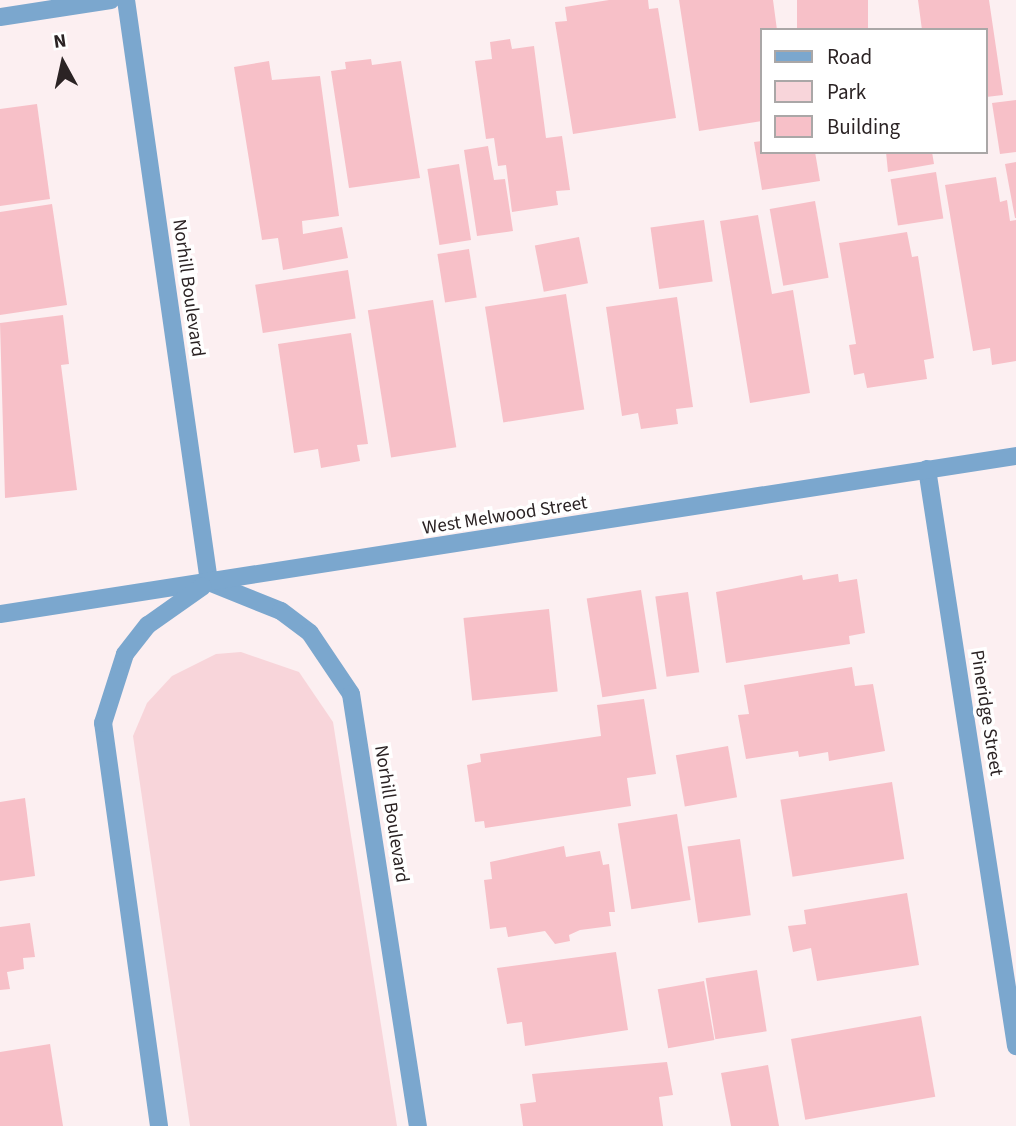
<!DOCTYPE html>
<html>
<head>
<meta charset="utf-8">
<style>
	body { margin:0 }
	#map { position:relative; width:1016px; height:1126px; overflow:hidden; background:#fceff1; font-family:"Source Sans 3",sans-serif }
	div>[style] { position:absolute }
	.green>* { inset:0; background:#f8d5da }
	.building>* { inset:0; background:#f7c0c8; transform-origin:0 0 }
	.minor>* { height:18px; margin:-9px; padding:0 9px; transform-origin:9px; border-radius:9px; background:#7ba7ce }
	span { translate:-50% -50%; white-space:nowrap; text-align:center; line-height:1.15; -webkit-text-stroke:7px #fff; paint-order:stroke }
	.street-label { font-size:19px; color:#2b2324 }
	.legend { position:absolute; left:760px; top:28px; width:228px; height:126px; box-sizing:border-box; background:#fff; border:2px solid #aaa7a7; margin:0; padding:9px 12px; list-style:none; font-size:21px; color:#2b2324 }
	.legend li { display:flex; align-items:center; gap:14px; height:35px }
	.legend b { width:35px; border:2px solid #aaa7a7 }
	.north { position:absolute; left:28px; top:28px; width:70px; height:70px; -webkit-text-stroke:5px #fff; paint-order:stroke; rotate:352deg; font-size:19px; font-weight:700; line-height:28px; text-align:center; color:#2b2324 }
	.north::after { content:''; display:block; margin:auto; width:24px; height:32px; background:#2b2324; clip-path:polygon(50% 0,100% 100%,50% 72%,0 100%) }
</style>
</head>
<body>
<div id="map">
	<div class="green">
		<i style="clip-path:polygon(241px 652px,299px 672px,333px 722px,397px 1126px,190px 1126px,133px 736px,147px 703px,172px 676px,216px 654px)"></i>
	</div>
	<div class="building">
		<i style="clip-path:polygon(609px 0,648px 0,649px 9px,658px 8px,676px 118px,573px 134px,555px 22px,567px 21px,565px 7px)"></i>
		<i style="clip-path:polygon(679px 0,773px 0,777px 30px,762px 30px,762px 121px,699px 131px)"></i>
		<i style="left:797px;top:0;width:71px;height:30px"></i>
		<i style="clip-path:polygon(918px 0,989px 0,1003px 95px,986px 97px,986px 30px,922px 30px)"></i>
		<i style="clip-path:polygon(510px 39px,512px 49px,534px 46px,546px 138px,562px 136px,570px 190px,556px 191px,558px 205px,512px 212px,506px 165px,498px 166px,494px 138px,486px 139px,475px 61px,492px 59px,490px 42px)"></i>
		<i style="clip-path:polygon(371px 59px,372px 65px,401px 61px,420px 178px,349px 188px,331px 71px,346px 69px,345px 62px)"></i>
		<i style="clip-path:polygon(269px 61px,272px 80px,320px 76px,339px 216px,302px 221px,303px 234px,342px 227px,348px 258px,283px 270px,278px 238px,262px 240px,234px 67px)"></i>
		<i style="clip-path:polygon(1016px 100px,1016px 152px,1000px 154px,992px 103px)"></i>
		<i style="clip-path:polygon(37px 104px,50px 199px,0 206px,0 109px)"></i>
		<i style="clip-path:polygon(762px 141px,762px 152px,815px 152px,820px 181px,762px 190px,754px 142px)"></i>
		<i style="clip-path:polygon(488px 146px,494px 180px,505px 179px,513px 231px,477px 236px,464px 150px)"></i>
		<i style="clip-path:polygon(886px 152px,932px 152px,934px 164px,888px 172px)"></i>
		<i style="clip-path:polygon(1016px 162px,1016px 218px,1015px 218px,1005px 164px)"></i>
		<i style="left:459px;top:164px;width:77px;height:32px;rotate:81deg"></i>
		<i style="left:936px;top:172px;width:47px;height:46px;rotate:81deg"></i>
		<i style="clip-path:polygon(996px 177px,1000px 202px,1007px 200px,1010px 221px,1016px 220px,1016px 361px,992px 365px,990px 348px,973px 351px,945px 185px)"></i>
		<i style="left:815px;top:201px;width:78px;height:46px;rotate:80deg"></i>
		<i style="clip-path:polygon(52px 204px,67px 305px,0 315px,0 212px)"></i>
		<i style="clip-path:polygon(758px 215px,772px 294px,793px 290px,810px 393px,750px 403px,720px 221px)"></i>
		<i style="left:704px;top:220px;width:62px;height:54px;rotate:82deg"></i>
		<i style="clip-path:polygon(907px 232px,912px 257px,918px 256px,934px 358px,924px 360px,927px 379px,867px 388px,864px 373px,854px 375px,849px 345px,856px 344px,839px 243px)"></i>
		<i style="left:579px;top:237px;width:47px;height:45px;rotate:79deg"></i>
		<i style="left:469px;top:249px;width:49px;height:32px;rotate:81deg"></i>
		<i style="left:348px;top:270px;width:49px;height:94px;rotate:81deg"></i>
		<i style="left:566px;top:294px;width:117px;height:82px;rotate:81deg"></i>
		<i style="clip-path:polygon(677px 297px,693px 407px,676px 409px,678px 424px,641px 429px,638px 413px,622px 416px,606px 307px)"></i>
		<i style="left:433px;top:300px;width:149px;height:66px;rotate:81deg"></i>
		<i style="clip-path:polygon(63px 315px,69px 364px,61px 365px,77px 490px,5px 498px,0 323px)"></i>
		<i style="clip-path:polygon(351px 333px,368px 444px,357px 445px,360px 461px,321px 468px,318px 449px,294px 453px,278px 344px)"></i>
		<i style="clip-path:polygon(838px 574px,839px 582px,857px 579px,865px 633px,849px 636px,850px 644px,726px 663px,716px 592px,802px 575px,803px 580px)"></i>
		<i style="left:641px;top:590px;width:100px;height:55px;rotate:81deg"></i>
		<i style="left:688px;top:592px;width:81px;height:33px;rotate:82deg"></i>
		<i style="left:549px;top:609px;width:83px;height:86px;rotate:84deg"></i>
		<i style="clip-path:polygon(852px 667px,855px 686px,873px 684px,885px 751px,829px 761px,828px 752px,799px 757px,798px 751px,746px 759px,738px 715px,749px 714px,744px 685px)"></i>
		<i style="clip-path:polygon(644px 699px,656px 774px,627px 778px,631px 806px,485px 828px,484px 821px,475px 822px,467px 765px,481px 762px,480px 754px,601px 736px,597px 705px)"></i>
		<i style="left:728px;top:746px;width:52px;height:53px;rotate:80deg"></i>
		<i style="left:892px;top:782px;width:78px;height:113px;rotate:81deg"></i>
		<i style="clip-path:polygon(25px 798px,35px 876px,0 881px,0 802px)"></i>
		<i style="left:677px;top:814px;width:87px;height:60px;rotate:81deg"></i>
		<i style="left:740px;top:839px;width:77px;height:53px;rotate:82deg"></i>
		<i style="clip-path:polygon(564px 846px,566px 857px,600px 851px,603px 865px,609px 864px,615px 912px,609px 912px,611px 926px,580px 930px,569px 935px,570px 941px,555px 944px,545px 931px,508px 937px,506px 927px,490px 929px,484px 880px,492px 879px,490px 862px)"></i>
		<i style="clip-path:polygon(907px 893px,919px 965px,817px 981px,811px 948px,793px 952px,788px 926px,806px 924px,804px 910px)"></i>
		<i style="clip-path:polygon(30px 923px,35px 957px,23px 958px,24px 969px,7px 972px,10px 989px,0 990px,0 927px)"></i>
		<i style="clip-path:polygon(616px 952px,628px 1030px,525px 1046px,522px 1022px,507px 1024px,497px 968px)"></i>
		<i style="left:757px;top:970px;width:62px;height:52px;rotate:81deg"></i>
		<i style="left:704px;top:981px;width:60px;height:47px;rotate:80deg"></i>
		<i style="left:921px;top:1016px;width:82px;height:132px;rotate:80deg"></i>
		<i style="clip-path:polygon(50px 1044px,63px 1126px,0 1126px,0 1052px)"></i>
		<i style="clip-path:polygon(667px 1062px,673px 1095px,659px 1097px,663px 1126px,523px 1126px,520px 1104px,536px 1102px,532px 1074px)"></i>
		<i style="clip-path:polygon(768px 1065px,779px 1126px,731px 1126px,721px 1073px)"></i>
	</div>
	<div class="minor">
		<i style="left:126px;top:0;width:588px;rotate:81.88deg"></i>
		<i style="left:0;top:17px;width:112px;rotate:-8.7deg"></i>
		<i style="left:927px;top:469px;width:584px;rotate:81.23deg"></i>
		<i style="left:211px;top:583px;width:75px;rotate:21.8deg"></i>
		<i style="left:281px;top:611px;width:36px;rotate:37deg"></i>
		<i style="left:310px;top:633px;width:73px;rotate:56.1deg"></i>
		<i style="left:351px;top:694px;width:437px;rotate:81.2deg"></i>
		<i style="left:0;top:614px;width:1028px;rotate:-8.84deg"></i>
		<i style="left:159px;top:1126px;width:407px;rotate:-97.9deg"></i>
		<i style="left:103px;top:723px;width:72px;rotate:-72.3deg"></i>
		<i style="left:125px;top:654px;width:37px;rotate:-52deg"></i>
		<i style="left:148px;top:625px;width:67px;rotate:-35.3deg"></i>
	</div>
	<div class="street-label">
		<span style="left:188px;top:288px;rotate:82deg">Norhill Boulevard</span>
		<span style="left:505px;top:516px;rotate:-9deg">West Melwood Street</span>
		<span style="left:986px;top:713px;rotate:81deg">Pineridge Street</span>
		<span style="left:391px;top:814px;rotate:81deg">Norhill Boulevard</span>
	</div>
	<ul class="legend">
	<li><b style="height:9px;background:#7ba7ce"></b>Road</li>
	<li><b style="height:19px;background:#f8d5da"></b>Park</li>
	<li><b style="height:19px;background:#f7c0c8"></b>Building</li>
	</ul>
	<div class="north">N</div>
</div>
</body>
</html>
